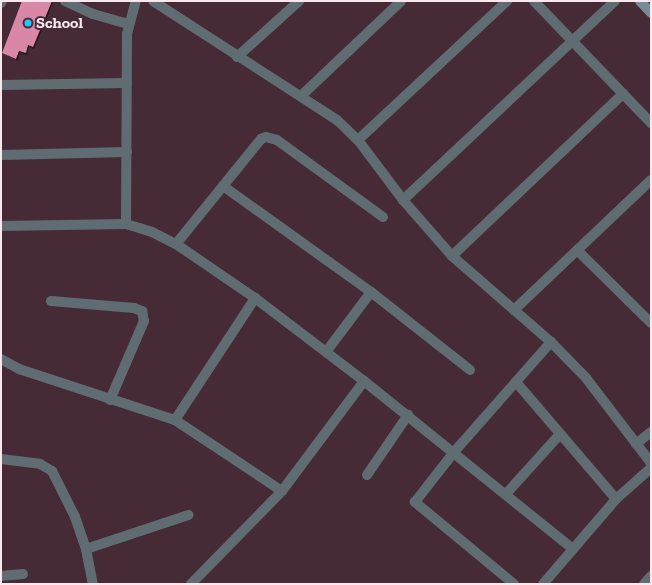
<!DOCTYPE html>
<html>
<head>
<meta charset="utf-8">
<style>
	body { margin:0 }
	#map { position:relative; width:652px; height:585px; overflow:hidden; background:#462b36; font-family:"Zilla Slab",serif }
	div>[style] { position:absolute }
	.shadow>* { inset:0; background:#0007 }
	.building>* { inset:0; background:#d887a7 }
	.street>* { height:10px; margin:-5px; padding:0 5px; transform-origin:5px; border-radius:5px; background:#5f6d73 }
	.secondary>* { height:10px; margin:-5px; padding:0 5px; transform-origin:5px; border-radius:5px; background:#768c96 }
	.dots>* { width:11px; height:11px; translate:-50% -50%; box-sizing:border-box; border:2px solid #462b36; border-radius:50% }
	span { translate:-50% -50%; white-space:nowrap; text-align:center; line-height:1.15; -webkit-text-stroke:4px #462b36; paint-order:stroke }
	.poi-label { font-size:16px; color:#fae8ee; font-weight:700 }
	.left { translate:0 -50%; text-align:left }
	.frame { position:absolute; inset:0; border:2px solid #fae8ee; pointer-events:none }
</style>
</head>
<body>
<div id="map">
	<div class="shadow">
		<i style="clip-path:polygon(23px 1px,52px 1px,53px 3px,34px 49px,29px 47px,27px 55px,20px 53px,18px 61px,3px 53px)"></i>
	</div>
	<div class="building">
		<i style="clip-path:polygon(22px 1px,52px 1px,33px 47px,28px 45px,26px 53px,19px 51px,16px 59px,2px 53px)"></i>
	</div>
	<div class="street">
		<i style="left:65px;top:1px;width:31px;rotate:25deg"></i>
		<i style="left:93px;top:14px;width:36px;rotate:16deg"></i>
		<i style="left:153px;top:1px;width:219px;rotate:32.9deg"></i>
		<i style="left:337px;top:120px;width:29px;rotate:44deg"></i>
		<i style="left:358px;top:140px;width:75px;rotate:53.1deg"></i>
		<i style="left:403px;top:200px;width:74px;rotate:48.8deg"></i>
		<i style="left:452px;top:256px;width:131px;rotate:41deg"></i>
		<i style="left:551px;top:342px;width:50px;rotate:45.8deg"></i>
		<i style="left:586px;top:378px;width:107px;rotate:52.6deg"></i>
		<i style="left:534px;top:1px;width:169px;rotate:46.2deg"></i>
		<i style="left:1px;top:3px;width:2px;rotate:-63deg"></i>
		<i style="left:237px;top:57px;width:84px;rotate:-42.1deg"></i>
		<i style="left:1px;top:85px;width:126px;rotate:-0.9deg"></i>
		<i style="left:301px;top:96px;width:138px;rotate:-43.5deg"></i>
		<i style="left:358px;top:140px;width:204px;rotate:-43deg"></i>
		<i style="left:1px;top:155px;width:126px;rotate:-1.4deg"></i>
		<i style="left:223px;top:186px;width:182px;rotate:35.6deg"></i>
		<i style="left:371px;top:292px;width:126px;rotate:38.2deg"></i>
		<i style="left:403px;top:200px;width:291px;rotate:-43.2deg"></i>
		<i style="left:126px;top:224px;width:190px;rotate:-89.7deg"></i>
		<i style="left:127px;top:34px;width:34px;rotate:-75deg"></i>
		<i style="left:1px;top:226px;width:125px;rotate:-0.9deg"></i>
		<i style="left:126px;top:224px;width:27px;rotate:17deg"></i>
		<i style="left:152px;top:232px;width:27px;rotate:27deg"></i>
		<i style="left:176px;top:244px;width:96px;rotate:34.4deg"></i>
		<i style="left:255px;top:298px;width:137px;rotate:37.3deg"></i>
		<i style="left:364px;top:381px;width:268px;rotate:38.8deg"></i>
		<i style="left:176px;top:244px;width:135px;rotate:-51deg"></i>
		<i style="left:261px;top:139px;width:5px;rotate:-22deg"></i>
		<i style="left:266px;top:137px;width:11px;rotate:15deg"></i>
		<i style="left:277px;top:140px;width:131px;rotate:36deg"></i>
		<i style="left:577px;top:250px;width:104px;rotate:44.6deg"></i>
		<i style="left:452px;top:256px;width:236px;rotate:-43.5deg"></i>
		<i style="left:51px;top:301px;width:83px;rotate:4.8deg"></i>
		<i style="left:134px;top:308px;width:9px;rotate:21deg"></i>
		<i style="left:142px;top:311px;width:10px;rotate:79deg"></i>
		<i style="left:144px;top:321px;width:86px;rotate:113.3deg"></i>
		<i style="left:514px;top:310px;width:189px;rotate:-43.5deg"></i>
		<i style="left:326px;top:352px;width:75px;rotate:-53.1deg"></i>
		<i style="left:1px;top:359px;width:21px;rotate:29deg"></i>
		<i style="left:19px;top:369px;width:164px;rotate:18.1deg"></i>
		<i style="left:175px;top:420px;width:128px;rotate:33.6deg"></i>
		<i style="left:516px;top:382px;width:154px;rotate:49.5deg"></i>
		<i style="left:175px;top:420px;width:146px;rotate:-56.7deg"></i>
		<i style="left:636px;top:444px;width:19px;rotate:-39deg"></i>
		<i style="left:1px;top:459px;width:39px;rotate:7deg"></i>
		<i style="left:40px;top:464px;width:14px;rotate:30deg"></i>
		<i style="left:52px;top:471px;width:51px;rotate:63.4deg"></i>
		<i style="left:75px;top:517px;width:34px;rotate:71deg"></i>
		<i style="left:86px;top:549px;width:36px;rotate:79deg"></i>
		<i style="left:367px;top:475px;width:73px;rotate:-55.7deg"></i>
		<i style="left:506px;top:494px;width:81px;rotate:-48deg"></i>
		<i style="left:86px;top:549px;width:108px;rotate:-18.4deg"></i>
		<i style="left:1px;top:576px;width:22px;rotate:-5deg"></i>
		<i style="left:191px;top:584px;width:130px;rotate:-45.6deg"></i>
		<i style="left:282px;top:491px;width:137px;rotate:-53.3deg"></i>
		<i style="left:514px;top:584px;width:129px;rotate:-140.4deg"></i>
		<i style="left:415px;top:502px;width:63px;rotate:-52deg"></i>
		<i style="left:454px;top:452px;width:147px;rotate:-48.6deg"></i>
		<i style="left:543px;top:584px;width:112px;rotate:-49.3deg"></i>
		<i style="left:616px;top:499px;width:47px;rotate:-41.5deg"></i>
		<i style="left:644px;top:584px;width:11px;rotate:-49deg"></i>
	</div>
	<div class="secondary">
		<i style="left:640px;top:1px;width:16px;rotate:47deg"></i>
	</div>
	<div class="dots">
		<i style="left:28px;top:23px;background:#21c9fd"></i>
	</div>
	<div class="poi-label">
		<span class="left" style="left:36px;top:23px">School</span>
	</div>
	<div class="frame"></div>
</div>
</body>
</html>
